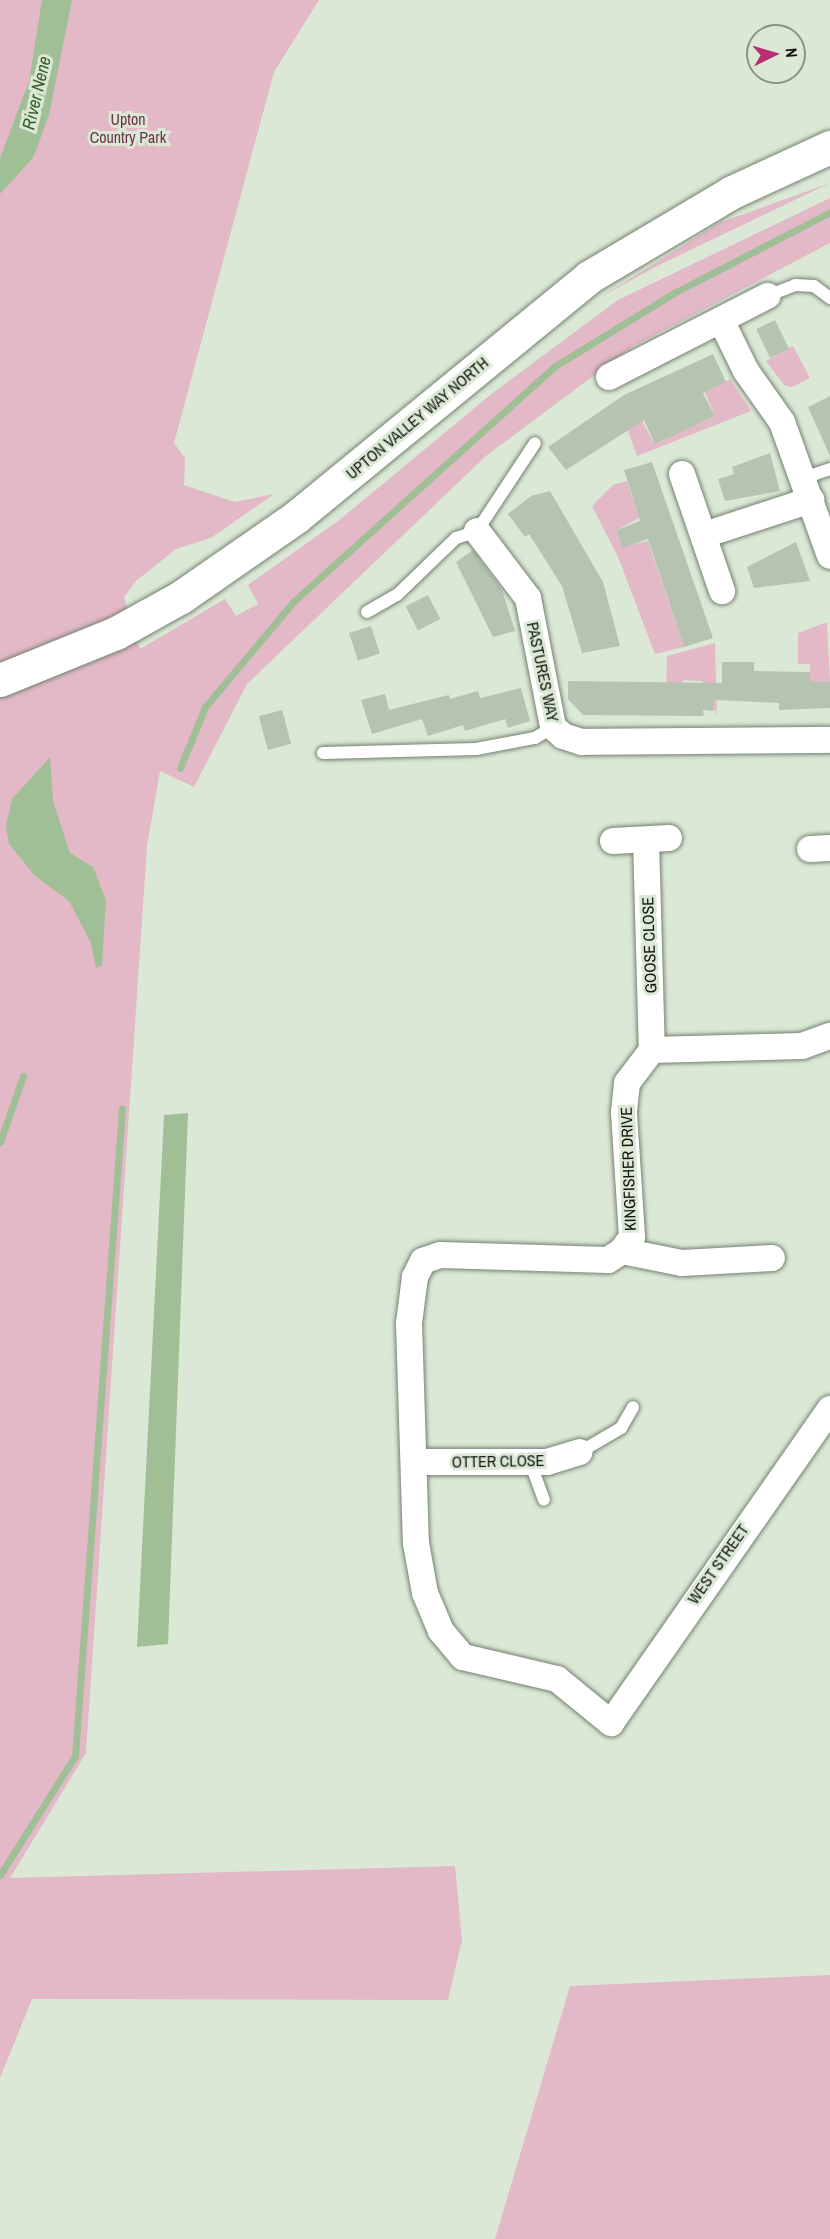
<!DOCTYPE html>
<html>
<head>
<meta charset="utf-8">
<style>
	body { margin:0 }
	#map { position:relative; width:830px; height:2239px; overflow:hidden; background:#dbe8d6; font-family:"Archivo Narrow",sans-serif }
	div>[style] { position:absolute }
	.green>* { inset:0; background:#e3b9c7 }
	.water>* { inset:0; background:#a1bf97 }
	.stream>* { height:7px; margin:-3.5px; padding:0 3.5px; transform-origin:3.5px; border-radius:3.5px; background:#a1bf97 }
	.building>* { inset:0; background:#b6c3b1; transform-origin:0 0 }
	.roads { filter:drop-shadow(0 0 2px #758171) drop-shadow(0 0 2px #758171) }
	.lane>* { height:12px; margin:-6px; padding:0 6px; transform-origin:6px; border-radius:6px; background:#fff }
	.street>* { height:26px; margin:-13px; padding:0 13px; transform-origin:13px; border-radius:13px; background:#fff }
	.secondary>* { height:33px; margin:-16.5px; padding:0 16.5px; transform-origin:16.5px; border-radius:16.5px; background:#fff }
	span { translate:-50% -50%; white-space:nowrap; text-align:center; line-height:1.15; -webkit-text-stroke:6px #dbe8d6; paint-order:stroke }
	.park-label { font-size:16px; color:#70314c }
	.street-label { font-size:16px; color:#11150f }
	.water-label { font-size:18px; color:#385f28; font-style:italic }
	.north { position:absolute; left:746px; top:24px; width:60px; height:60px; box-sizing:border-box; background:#dbe8d6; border:2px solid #8a9486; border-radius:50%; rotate:85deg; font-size:16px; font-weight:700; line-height:24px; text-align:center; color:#11150f }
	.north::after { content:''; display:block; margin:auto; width:21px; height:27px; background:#b62f71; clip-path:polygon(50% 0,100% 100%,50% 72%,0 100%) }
</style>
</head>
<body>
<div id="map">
	<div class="green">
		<i style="clip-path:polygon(0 0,319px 0,274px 72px,174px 443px,185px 458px,184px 485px,235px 502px,274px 494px,211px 538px,176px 549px,136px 581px,124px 597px,140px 649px,225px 599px,236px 616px,258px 604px,248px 585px,338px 521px,494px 392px,618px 300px,830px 198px,830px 243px,632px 347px,486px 456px,247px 684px,194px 787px,160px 771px,147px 846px,86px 1753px,10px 1878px,455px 1866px,462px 1940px,448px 2000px,32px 1999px,0 2078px)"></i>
		<i style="clip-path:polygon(830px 183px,655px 267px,601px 297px,719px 223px)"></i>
		<i style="clip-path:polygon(793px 346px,810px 378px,792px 387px,784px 385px,766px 361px)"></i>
		<i style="clip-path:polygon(730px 379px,751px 411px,637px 456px,628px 430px,642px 421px,655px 444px,666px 439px,686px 407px,696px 425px,715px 416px,705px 392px)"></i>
		<i style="clip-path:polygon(627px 481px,639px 518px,617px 530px,622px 547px,648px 541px,684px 647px,655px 654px,618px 557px,592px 506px,613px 485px)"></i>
		<i style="clip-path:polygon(827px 622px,830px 682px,810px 681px,810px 664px,798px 664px,798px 633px)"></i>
		<i style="clip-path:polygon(715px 643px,717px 715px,702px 681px,683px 680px,682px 696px,666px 696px,667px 656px)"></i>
		<i style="clip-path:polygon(830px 1975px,830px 2239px,495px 2239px,570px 1986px)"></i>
	</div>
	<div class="water">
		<i style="clip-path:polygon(42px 0,72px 0,49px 115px,33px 158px,0 194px,0 158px,29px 81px)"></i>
		<i style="clip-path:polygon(50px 757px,53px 801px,70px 853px,93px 867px,106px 900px,102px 966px,96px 968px,91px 943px,69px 901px,35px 876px,9px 844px,6px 826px,12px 799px)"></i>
		<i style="clip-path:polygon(188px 1113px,168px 1644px,137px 1647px,164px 1115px)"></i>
	</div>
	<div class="stream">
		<i style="left:180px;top:768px;width:66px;rotate:-67.7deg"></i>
		<i style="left:205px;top:707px;width:138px;rotate:-50deg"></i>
		<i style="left:294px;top:601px;width:351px;rotate:-42deg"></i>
		<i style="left:555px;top:366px;width:140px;rotate:-31.5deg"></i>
		<i style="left:674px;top:293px;width:176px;rotate:-27.4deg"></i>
		<i style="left:0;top:1142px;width:70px;rotate:-70.8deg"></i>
		<i style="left:0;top:1875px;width:141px;rotate:-57.8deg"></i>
		<i style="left:75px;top:1756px;width:649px;rotate:-85.85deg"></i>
	</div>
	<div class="building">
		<i style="left:775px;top:320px;width:32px;height:21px;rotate:64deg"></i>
		<i style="clip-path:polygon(713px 354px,726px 382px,703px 393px,715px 416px,655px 444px,644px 420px,566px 470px,548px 447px,624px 395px)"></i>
		<i style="clip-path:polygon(830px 396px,830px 456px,808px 407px)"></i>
		<i style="clip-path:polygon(770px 453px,780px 491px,725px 501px,718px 479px,734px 474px,732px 467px)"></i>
		<i style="clip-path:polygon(652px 462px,713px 638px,684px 647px,648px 539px,622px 548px,617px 530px,640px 521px,624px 470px)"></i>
		<i style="clip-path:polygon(550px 491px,603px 582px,620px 646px,582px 653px,562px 586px,529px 534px,525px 537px,508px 514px,531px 496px)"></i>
		<i style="clip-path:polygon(796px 542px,810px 581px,754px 588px,747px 567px)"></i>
		<i style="clip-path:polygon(473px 550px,502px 590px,515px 631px,493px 637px,456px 562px)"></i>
		<i style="left:428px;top:595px;width:27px;height:25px;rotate:63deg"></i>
		<i style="left:371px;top:626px;width:29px;height:23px;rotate:72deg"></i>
		<i style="clip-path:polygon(722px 662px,754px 662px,754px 671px,810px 672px,810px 681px,830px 682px,830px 708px,779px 710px,779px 703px,714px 700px,714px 711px,703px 710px,704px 716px,583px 715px,568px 699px,568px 681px,722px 683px)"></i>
		<i style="clip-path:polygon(521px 688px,530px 721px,508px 728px,505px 719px,465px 731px,463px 725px,428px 736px,422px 719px,372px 734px,361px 700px,385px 694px,389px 710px,449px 695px,450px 699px,478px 691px,480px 698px)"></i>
		<i style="left:282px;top:710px;width:35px;height:24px;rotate:75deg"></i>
	</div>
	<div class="roads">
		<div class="lane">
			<i style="left:767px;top:296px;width:30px;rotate:-21deg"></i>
			<i style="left:795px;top:285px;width:19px;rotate:3deg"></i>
			<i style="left:814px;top:286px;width:20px;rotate:37deg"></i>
			<i style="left:804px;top:478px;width:28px;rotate:-19deg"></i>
			<i style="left:367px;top:612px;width:34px;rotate:-30deg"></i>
			<i style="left:397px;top:595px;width:82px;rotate:-44deg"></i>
			<i style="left:456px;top:538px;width:22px;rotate:-18deg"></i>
			<i style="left:477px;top:531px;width:105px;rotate:-56.6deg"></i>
			<i style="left:323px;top:753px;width:153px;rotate:-1.5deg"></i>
			<i style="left:476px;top:749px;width:60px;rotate:-10.6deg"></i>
			<i style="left:535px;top:738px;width:21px;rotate:-31deg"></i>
			<i style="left:580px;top:1452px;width:48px;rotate:-30.3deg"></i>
			<i style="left:621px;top:1428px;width:24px;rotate:-60deg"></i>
			<i style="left:530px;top:1462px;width:40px;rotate:69.8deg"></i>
		</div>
		<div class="street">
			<i style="left:721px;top:320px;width:57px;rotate:63.9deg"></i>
			<i style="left:746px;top:371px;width:62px;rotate:54.8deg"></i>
			<i style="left:782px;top:422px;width:142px;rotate:70.3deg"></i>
			<i style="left:609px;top:377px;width:178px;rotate:-27.1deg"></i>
			<i style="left:682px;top:474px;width:124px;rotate:71.1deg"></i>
			<i style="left:477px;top:531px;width:84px;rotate:52.7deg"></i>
			<i style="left:528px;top:598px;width:131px;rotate:79deg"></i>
			<i style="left:553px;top:727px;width:13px;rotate:42deg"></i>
			<i style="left:563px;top:736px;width:20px;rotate:18deg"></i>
			<i style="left:582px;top:742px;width:248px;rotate:-0.5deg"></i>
			<i style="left:704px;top:535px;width:113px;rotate:-18.1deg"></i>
			<i style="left:646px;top:840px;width:210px;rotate:88.4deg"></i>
			<i style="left:613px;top:841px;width:56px;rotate:-3.1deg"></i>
			<i style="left:810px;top:849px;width:20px;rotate:-3deg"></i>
			<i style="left:652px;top:1050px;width:41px;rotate:127.1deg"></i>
			<i style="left:627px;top:1083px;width:30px;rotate:96deg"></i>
			<i style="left:624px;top:1113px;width:124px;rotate:86.3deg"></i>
			<i style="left:632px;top:1237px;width:17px;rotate:126deg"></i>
			<i style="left:622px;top:1251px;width:17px;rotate:147deg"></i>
			<i style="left:608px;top:1260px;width:168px;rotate:-178.3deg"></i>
			<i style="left:440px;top:1255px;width:18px;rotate:161deg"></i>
			<i style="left:423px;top:1261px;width:18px;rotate:117deg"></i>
			<i style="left:415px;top:1277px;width:46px;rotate:97.4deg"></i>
			<i style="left:409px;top:1323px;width:220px;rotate:88.2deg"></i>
			<i style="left:416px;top:1543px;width:51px;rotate:79.8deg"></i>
			<i style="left:425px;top:1593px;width:41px;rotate:67.2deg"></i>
			<i style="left:441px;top:1631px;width:34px;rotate:50deg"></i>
			<i style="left:463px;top:1657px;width:97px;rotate:13.2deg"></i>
			<i style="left:557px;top:1679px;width:70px;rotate:39.2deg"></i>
			<i style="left:611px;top:1723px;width:383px;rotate:-55.1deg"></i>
			<i style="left:652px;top:1050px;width:150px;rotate:-1.5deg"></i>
			<i style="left:802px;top:1046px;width:30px;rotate:-20deg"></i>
			<i style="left:622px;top:1251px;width:61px;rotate:11.3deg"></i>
			<i style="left:682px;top:1263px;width:90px;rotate:-3.2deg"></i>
			<i style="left:414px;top:1462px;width:133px"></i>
			<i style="left:547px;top:1462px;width:34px;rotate:-17deg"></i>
		</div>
		<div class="secondary">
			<i style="left:0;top:680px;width:125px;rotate:-22.1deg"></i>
			<i style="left:116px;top:633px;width:74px;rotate:-29deg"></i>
			<i style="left:181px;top:597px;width:140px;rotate:-34.8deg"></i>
			<i style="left:296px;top:517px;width:379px;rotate:-39.3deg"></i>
			<i style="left:589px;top:277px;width:166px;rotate:-30.7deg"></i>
			<i style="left:732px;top:192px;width:108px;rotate:-24.7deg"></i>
		</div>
	</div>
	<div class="park-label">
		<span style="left:128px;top:128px">Upton<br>Country Park</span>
	</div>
	<div class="street-label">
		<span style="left:417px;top:418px;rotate:-40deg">UPTON VALLEY WAY NORTH</span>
		<span style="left:543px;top:672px;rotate:78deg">PASTURES WAY</span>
		<span style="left:649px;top:945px;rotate:-92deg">GOOSE CLOSE</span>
		<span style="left:628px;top:1169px;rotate:-92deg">KINGFISHER DRIVE</span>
		<span style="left:498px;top:1461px;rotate:-1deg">OTTER CLOSE</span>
		<span style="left:718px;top:1564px;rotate:-55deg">WEST STREET</span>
	</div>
	<div class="water-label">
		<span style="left:37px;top:93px;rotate:-77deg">River Nene</span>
	</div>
	<div class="north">N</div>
</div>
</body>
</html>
